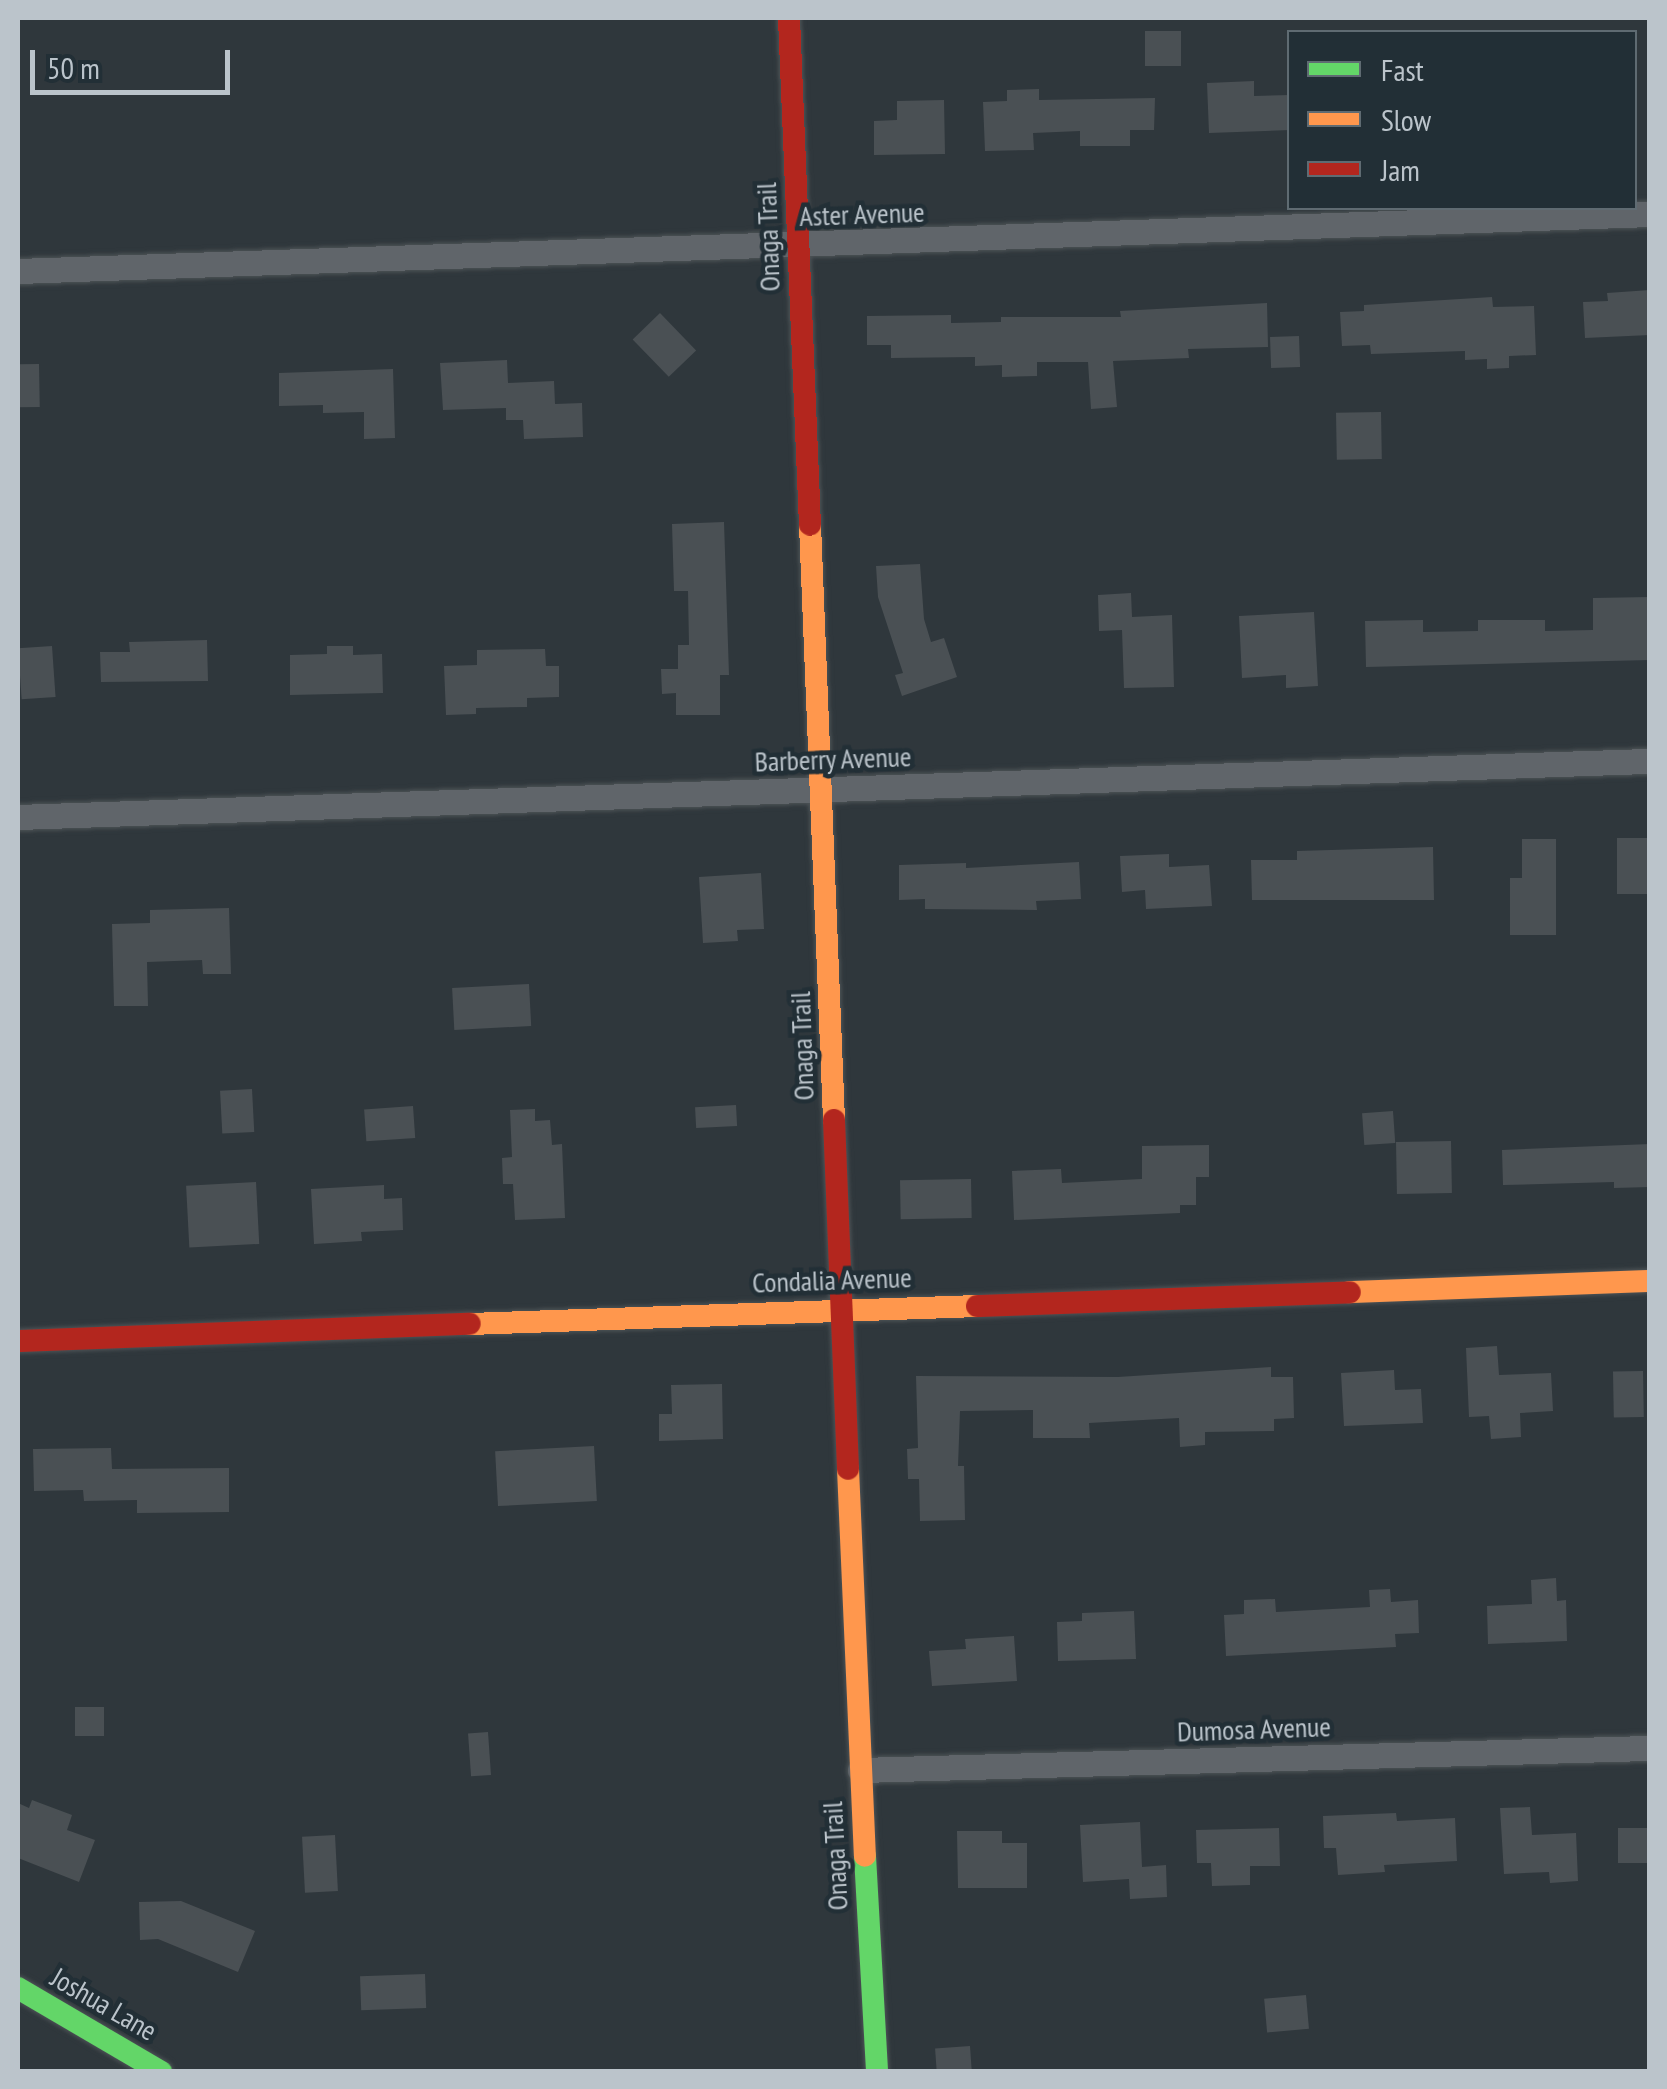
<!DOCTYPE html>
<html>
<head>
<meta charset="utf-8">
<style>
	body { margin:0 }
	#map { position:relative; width:1667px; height:2089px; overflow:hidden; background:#2f373c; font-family:"PT Sans Narrow",sans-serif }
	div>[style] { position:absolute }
	.building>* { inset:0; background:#4a5054; transform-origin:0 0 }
	.roads { filter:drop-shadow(0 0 2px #4d5356) drop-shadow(0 0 2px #4d5356) }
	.street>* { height:25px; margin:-12.5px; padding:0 12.5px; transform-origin:12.5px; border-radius:12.5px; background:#60656a }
	.fast>* { height:22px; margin:-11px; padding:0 11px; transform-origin:11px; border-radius:11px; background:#63d668 }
	.slow>* { height:22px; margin:-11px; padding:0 11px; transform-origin:11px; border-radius:11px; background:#ff974d }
	.jam>* { height:22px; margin:-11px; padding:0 11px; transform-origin:11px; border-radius:11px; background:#b3261e }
	span { translate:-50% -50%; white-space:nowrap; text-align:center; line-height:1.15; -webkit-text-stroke:9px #222f36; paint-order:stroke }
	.street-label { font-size:28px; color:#bbc4cb }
	.frame { position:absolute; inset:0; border:20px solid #bbc4cb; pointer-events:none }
	.legend { position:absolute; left:1287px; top:30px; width:350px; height:180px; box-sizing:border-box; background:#222f36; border:2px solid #5f6b72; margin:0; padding:12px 18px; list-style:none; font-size:30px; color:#bbc4cb }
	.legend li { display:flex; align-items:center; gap:20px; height:50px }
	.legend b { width:50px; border:2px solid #5f6b72 }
	.scale { position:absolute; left:30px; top:50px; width:200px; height:45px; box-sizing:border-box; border:5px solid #bbc4cb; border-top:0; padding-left:12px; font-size:30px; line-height:35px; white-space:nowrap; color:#bbc4cb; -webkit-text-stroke:8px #222f36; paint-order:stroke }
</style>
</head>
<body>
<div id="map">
	<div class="building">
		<i style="left:1145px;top:31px;width:36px;height:35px"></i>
		<i style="clip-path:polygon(1254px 81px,1254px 96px,1290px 95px,1290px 130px,1209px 133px,1207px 83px)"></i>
		<i style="clip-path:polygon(1039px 89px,1039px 100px,1155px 98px,1154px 130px,1130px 130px,1130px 146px,1080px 146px,1080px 131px,1033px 133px,1034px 150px,985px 151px,983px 102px,1007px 101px,1007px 90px)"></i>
		<i style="clip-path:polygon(944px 100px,945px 154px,874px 155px,874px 121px,897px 120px,897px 101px)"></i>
		<i style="clip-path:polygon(1650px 290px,1650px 335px,1585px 338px,1583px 302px,1608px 301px,1607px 293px)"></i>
		<i style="clip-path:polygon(1492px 297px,1493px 307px,1534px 306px,1536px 355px,1509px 356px,1509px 368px,1487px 369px,1487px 359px,1465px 360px,1465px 351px,1371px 354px,1370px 345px,1342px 346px,1340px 312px,1364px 311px,1364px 305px)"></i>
		<i style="clip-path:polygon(1267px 303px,1268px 347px,1188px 349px,1189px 358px,1113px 361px,1117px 407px,1091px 409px,1088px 362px,1037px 362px,1037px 376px,1002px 377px,1002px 365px,975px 366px,975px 357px,891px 358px,891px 345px,867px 345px,867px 316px,951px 315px,951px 323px,1001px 322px,1001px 317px,1121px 317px,1120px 311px)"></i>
		<i style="left:660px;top:313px;width:52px;height:38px;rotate:46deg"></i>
		<i style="left:1299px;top:336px;width:31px;height:29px;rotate:88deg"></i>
		<i style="clip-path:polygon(507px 360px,508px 383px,554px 381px,555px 404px,582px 403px,583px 437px,524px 439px,523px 420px,506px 420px,506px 408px,443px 410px,440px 363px)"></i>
		<i style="left:39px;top:364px;width:43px;height:21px;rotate:89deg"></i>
		<i style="clip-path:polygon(393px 369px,395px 438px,364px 439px,364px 412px,323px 413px,323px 405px,279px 406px,279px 373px)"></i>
		<i style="left:1381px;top:412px;width:47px;height:45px;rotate:89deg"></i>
		<i style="clip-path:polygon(724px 522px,729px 675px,720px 675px,720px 715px,676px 715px,676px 693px,662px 694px,661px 669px,678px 669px,678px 645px,689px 645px,688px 591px,674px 591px,672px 524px)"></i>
		<i style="clip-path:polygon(920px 564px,924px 619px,931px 642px,944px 638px,957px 677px,902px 696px,895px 675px,903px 673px,878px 597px,876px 566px)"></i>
		<i style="clip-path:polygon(1131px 593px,1132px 617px,1172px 615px,1174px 687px,1124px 688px,1122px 630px,1099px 631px,1098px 595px)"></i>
		<i style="clip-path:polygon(1650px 597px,1650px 660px,1366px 667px,1365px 621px,1423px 620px,1423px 632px,1478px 631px,1478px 620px,1545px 620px,1545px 631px,1593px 630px,1593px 598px)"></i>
		<i style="clip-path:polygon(1314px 612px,1318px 686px,1286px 688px,1286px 675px,1242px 678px,1239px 616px)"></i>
		<i style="clip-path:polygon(207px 640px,208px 681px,101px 682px,100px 652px,130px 652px,129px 642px)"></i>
		<i style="left:52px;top:646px;width:51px;height:34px;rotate:86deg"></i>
		<i style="clip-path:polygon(327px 646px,353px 646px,353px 655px,382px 654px,383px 693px,290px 695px,290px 655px,327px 654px)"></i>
		<i style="clip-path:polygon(545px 649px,546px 666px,559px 666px,559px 697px,527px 698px,527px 707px,476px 708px,476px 714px,446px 715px,444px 666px,477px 665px,477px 650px)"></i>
		<i style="left:1650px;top:838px;width:56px;height:33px;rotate:90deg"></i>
		<i style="clip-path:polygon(1522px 839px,1556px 839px,1556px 935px,1510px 935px,1510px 878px,1522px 878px)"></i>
		<i style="clip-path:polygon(1433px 847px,1434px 900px,1252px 900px,1251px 860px,1297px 860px,1297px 851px)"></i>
		<i style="clip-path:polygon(1169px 854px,1169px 867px,1209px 865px,1212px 906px,1146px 909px,1145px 890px,1122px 892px,1120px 856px)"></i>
		<i style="clip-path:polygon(1079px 862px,1081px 899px,1036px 901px,1037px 910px,925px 909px,925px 899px,899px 900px,899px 865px,966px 863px,966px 868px)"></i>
		<i style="clip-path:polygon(761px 873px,764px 929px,737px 930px,738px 941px,703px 943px,699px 877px)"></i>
		<i style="clip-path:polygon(229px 908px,231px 974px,203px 974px,202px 960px,147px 962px,148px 1006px,114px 1006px,112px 924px,150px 923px,150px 910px)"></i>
		<i style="left:529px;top:984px;width:42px;height:77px;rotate:87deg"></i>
		<i style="left:252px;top:1089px;width:43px;height:32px;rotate:87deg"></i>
		<i style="left:736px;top:1105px;width:21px;height:41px;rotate:87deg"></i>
		<i style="left:413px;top:1106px;width:32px;height:49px;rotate:86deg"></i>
		<i style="clip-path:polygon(535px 1109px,535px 1121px,550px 1120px,552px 1145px,562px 1144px,565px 1218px,515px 1220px,513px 1184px,503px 1184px,502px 1158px,512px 1157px,510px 1110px)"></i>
		<i style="left:1393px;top:1111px;width:32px;height:31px;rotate:86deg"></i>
		<i style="left:1451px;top:1141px;width:52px;height:55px;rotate:89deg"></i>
		<i style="clip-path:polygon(1650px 1144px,1650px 1187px,1614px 1188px,1614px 1182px,1503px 1185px,1502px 1150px)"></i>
		<i style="clip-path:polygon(1209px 1145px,1209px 1177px,1196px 1177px,1196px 1205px,1180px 1205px,1180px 1213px,1014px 1220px,1012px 1171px,1061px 1169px,1062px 1183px,1142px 1179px,1142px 1146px)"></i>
		<i style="left:971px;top:1179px;width:39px;height:71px;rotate:89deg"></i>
		<i style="left:256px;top:1182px;width:62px;height:70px;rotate:87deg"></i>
		<i style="clip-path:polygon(384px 1185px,384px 1199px,402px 1198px,403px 1230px,361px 1232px,362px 1241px,314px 1244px,311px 1189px)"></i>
		<i style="clip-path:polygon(1497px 1346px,1499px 1375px,1551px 1373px,1553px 1411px,1520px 1413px,1521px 1437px,1491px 1439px,1489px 1416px,1469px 1417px,1466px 1348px)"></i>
		<i style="clip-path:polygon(1271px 1367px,1271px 1377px,1293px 1377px,1294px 1418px,1274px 1419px,1274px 1431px,1205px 1432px,1205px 1445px,1180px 1447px,1179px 1418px,1089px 1423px,1090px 1438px,1033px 1438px,1033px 1410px,960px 1411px,958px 1466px,964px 1466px,965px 1520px,920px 1521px,919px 1479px,908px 1479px,907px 1449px,918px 1448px,916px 1376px,1118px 1377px)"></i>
		<i style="clip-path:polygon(1394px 1370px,1395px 1390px,1421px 1389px,1423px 1423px,1344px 1426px,1341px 1373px)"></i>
		<i style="left:1643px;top:1371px;width:46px;height:30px;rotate:89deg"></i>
		<i style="clip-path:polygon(722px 1384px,723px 1439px,659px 1441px,659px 1414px,672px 1414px,671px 1385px)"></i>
		<i style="left:594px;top:1446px;width:55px;height:99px;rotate:87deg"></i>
		<i style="clip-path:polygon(111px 1448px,112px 1469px,229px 1468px,229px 1512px,137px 1513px,137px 1500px,84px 1501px,83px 1490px,34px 1491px,33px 1449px)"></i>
		<i style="clip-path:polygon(1556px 1578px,1557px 1601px,1566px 1600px,1567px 1641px,1488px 1644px,1487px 1606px,1532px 1604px,1531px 1580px)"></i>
		<i style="clip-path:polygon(1390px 1589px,1391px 1602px,1418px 1600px,1419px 1633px,1395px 1634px,1396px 1647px,1226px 1656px,1224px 1615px,1244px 1614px,1244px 1600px,1275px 1599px,1276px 1612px,1370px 1607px,1369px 1590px)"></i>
		<i style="clip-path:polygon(1134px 1611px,1136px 1659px,1058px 1661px,1057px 1622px,1082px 1621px,1082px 1613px)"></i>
		<i style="clip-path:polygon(1014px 1636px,1017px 1681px,932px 1686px,929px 1651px,966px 1649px,965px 1639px)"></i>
		<i style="left:75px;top:1707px;width:29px;height:29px"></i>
		<i style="left:488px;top:1732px;width:43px;height:20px;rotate:86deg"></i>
		<i style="clip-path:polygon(32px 1800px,72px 1815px,67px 1830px,95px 1840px,79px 1882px,18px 1858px,18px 1803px,29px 1808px)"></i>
		<i style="clip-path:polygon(1530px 1807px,1532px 1835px,1576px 1833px,1578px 1881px,1550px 1883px,1549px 1872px,1504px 1874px,1500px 1808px)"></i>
		<i style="clip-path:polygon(1396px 1813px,1397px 1821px,1455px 1818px,1457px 1861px,1384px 1865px,1385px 1872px,1338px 1875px,1336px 1848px,1324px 1848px,1323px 1816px)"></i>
		<i style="clip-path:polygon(1140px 1822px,1142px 1867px,1166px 1865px,1167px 1897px,1130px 1899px,1129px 1879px,1083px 1882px,1080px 1825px)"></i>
		<i style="clip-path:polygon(1279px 1828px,1280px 1866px,1250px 1866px,1250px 1885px,1212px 1886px,1211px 1863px,1197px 1863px,1196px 1830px)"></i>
		<i style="left:1618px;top:1828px;width:32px;height:35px"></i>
		<i style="clip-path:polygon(957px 1831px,1002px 1831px,1002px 1843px,1027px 1843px,1027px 1888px,958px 1888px)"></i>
		<i style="left:335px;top:1835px;width:56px;height:33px;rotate:87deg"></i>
		<i style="clip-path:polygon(181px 1901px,255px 1931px,238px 1972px,158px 1939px,140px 1940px,139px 1902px)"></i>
		<i style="left:425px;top:1974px;width:34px;height:65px;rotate:88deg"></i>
		<i style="left:1306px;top:1995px;width:34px;height:42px;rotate:85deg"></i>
		<i style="left:970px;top:2046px;width:26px;height:35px;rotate:86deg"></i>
	</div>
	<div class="roads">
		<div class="street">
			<i style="left:18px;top:271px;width:1633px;rotate:-2deg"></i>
			<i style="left:18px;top:817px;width:1633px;rotate:-1.97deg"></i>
			<i style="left:860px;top:1770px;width:790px;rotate:-1.6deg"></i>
		</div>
		<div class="fast">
			<i style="left:865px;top:1856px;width:216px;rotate:86.8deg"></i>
			<i style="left:18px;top:1988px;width:166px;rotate:30.4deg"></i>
		</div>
		<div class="slow">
			<i style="left:810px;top:525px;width:595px;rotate:87.69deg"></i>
			<i style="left:1350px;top:1292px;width:300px;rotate:-2.1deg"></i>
			<i style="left:470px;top:1324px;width:507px;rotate:-2.03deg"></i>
			<i style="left:848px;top:1469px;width:387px;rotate:87.5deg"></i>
		</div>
		<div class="jam">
			<i style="left:789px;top:18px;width:507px;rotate:87.63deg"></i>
			<i style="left:834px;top:1120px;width:349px;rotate:87.7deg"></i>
			<i style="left:977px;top:1306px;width:373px;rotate:-2.1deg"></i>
			<i style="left:18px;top:1341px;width:452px;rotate:-2.2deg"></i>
		</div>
	</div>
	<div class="street-label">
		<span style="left:862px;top:214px;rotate:-2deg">Aster Avenue</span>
		<span style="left:768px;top:237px;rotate:-92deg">Onaga Trail</span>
		<span style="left:833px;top:759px;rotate:-2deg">Barberry Avenue</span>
		<span style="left:802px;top:1046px;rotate:-92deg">Onaga Trail</span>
		<span style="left:832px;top:1280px;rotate:-2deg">Condalia Avenue</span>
		<span style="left:1254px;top:1729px;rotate:-2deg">Dumosa Avenue</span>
		<span style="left:835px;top:1856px;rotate:-93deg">Onaga Trail</span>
		<span style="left:104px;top:2004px;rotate:30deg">Joshua Lane</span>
	</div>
	<div class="frame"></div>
	<ul class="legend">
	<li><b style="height:12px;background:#63d668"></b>Fast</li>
	<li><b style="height:12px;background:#ff974d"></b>Slow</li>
	<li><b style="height:12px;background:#b3261e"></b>Jam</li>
	</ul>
	<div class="scale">50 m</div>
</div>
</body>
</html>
